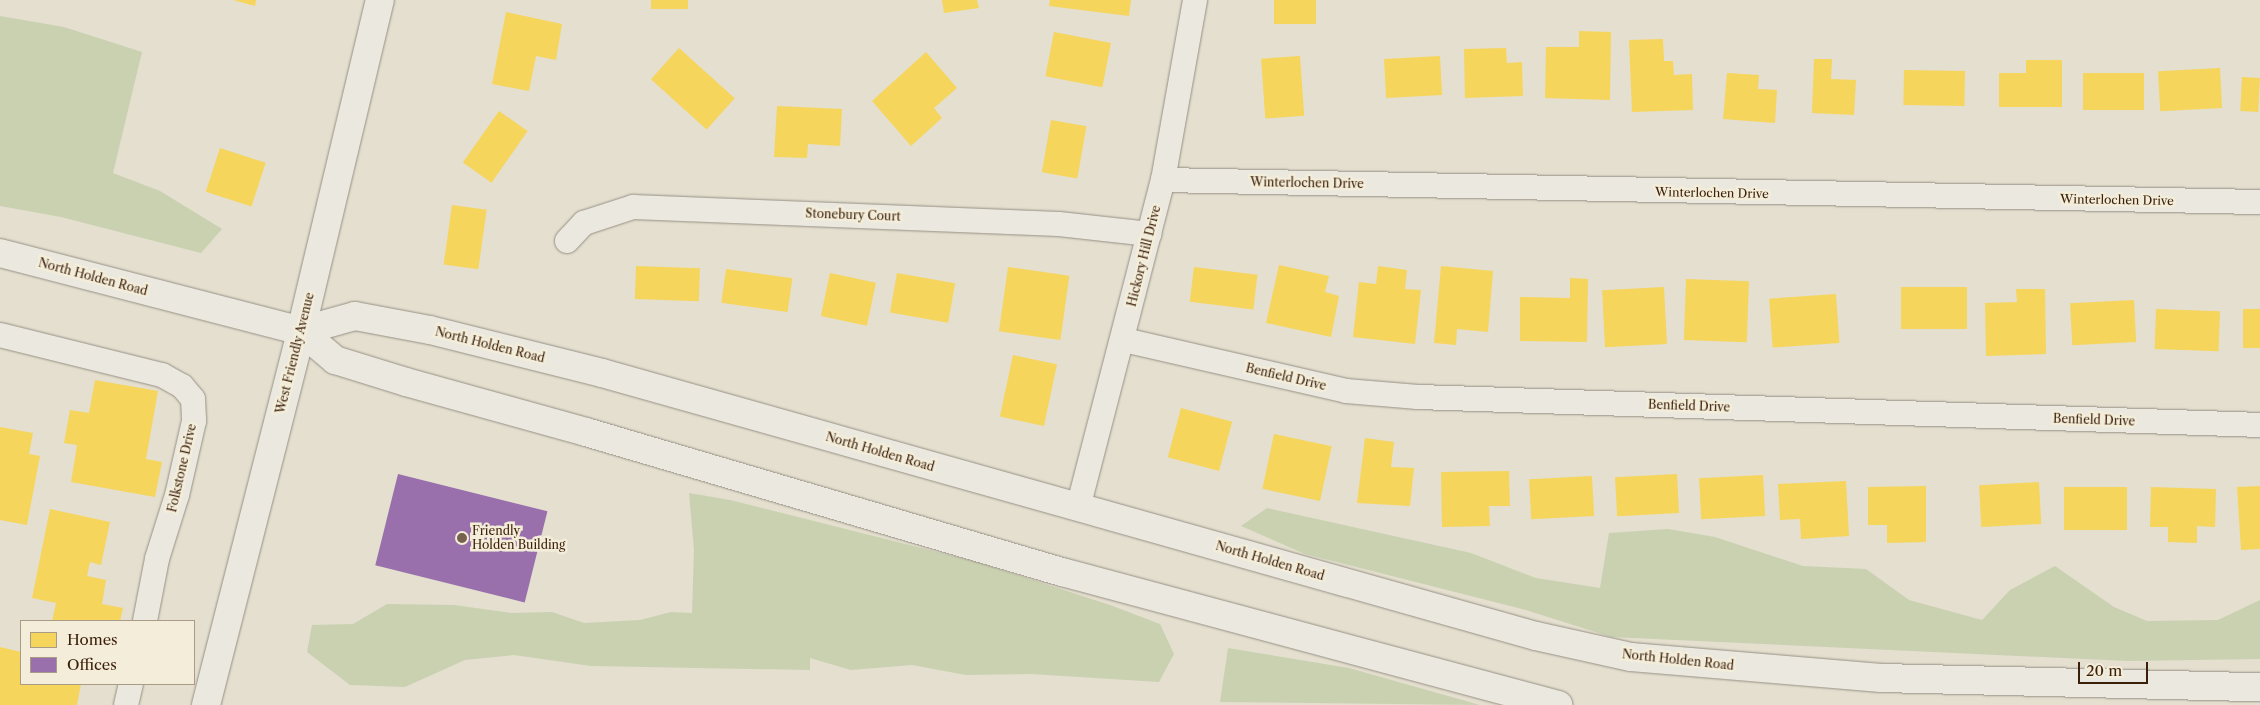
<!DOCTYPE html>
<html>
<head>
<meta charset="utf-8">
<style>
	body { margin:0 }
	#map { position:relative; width:2260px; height:705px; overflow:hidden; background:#e4dfcf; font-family:"Libre Caslon Text",serif }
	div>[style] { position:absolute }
	.green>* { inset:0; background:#cad1b1 }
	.homes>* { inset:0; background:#f6d55c; transform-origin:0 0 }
	.offices>* { inset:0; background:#9970ab; transform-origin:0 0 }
	.roads { filter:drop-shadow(0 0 1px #979085) drop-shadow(0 0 1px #979085) }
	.street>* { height:24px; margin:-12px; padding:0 12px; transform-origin:12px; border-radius:12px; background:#eae8df }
	.secondary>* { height:28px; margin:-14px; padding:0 14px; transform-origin:14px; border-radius:14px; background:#eae8df }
	.dots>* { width:14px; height:14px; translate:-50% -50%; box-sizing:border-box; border:2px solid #f3edda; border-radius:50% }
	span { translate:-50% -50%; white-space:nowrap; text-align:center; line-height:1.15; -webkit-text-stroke:5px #f3edda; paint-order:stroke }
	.street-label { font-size:12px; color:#3b1f08 }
	.poi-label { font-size:12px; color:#3b1f08 }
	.left { translate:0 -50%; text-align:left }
	.legend { position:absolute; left:20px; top:620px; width:175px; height:65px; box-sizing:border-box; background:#f3edda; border:1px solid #a99b86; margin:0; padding:6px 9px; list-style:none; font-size:15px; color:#3b1f08 }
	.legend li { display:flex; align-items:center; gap:10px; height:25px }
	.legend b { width:25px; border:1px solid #a99b86 }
	.scale { position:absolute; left:2078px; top:662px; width:70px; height:22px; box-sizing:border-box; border:2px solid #3b1f08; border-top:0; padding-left:6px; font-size:15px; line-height:18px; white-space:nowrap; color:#3b1f08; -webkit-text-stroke:4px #f3edda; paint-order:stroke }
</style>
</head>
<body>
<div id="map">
	<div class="green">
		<i style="clip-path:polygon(0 16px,64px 27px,142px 52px,113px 173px,160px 191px,222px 229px,201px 253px,61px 217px,0 206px)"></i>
		<i style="clip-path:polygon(689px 493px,730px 500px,977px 562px,1110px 605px,1160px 624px,1174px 654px,1159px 682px,1031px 674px,966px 675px,912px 665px,851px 670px,810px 658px,810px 670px,591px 666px,514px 655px,465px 660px,405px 687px,350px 685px,307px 652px,312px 625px,353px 624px,387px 604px,454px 605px,511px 613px,552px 612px,584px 623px,640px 620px,671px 612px,692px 613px,694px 550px)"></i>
		<i style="clip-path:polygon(1267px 508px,1471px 553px,1536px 578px,1600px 588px,1609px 533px,1668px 529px,1715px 537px,1803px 566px,1866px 569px,1909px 600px,1982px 620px,2010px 590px,2055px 566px,2114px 607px,2147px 621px,2218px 620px,2260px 600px,2260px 659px,2128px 661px,1611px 637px,1526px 610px,1305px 554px,1241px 526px)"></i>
		<i style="clip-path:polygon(1228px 648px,1349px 668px,1480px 705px,1220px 702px)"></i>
	</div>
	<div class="homes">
		<i style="clip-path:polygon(233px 0,256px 0,255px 6px)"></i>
		<i style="left:651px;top:0;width:37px;height:9px"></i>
		<i style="clip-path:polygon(942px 0,977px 0,979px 8px,944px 13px)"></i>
		<i style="clip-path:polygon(1050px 0,1131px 0,1129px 16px,1049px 6px)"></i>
		<i style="left:1274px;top:0;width:42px;height:24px"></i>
		<i style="clip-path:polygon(506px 12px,562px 24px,556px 60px,536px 56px,529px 91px,492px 84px)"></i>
		<i style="clip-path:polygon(1579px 31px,1611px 32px,1610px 100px,1545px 98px,1546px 47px,1579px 47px)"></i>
		<i style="left:1054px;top:32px;width:58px;height:45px;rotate:11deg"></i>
		<i style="clip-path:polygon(1663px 39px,1664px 61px,1673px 61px,1674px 75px,1692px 74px,1693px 110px,1632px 112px,1629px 40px)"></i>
		<i style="left:679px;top:48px;width:75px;height:42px;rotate:42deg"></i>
		<i style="clip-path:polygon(1506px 48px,1507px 63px,1522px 62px,1523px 96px,1465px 98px,1464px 49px)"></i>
		<i style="clip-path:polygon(926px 52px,957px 88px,934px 108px,942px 118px,911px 146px,872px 101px)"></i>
		<i style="left:1300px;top:56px;width:60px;height:39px;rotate:86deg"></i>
		<i style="left:1440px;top:56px;width:39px;height:56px;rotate:87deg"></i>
		<i style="clip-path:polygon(1814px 59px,1832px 59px,1831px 79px,1856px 80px,1854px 115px,1812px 113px)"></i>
		<i style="clip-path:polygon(2026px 60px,2062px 60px,2062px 107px,1999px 107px,1999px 73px,2026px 73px)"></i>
		<i style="left:2220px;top:68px;width:40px;height:62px;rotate:87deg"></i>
		<i style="left:1904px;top:70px;width:61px;height:35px;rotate:1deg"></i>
		<i style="clip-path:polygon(1727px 73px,1759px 75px,1758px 89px,1777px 90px,1775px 123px,1723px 119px)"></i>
		<i style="left:2083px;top:73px;width:61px;height:37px"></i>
		<i style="left:2242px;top:77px;width:18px;height:34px;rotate:3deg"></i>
		<i style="clip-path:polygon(777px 106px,842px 109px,840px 146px,808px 144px,807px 158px,774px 157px)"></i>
		<i style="left:499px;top:111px;width:35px;height:63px;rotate:35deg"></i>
		<i style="left:1051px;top:120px;width:36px;height:53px;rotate:10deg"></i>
		<i style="left:220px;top:148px;width:48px;height:46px;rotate:18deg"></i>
		<i style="left:452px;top:205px;width:35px;height:60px;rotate:8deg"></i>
		<i style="clip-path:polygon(1279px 265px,1329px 276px,1325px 292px,1339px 296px,1331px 337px,1266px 323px)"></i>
		<i style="left:636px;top:266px;width:64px;height:33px;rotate:2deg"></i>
		<i style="clip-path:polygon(1378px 266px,1407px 270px,1405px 289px,1421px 290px,1415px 344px,1353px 337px,1359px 282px,1376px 284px)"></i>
		<i style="clip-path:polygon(1441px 266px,1493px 271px,1488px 332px,1457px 329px,1456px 345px,1434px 343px)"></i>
		<i style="left:1008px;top:267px;width:62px;height:65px;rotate:8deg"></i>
		<i style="left:1194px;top:267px;width:64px;height:35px;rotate:7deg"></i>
		<i style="left:726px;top:269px;width:67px;height:34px;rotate:8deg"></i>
		<i style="left:830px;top:273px;width:47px;height:44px;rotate:12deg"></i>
		<i style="left:897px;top:273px;width:59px;height:40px;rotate:10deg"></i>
		<i style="clip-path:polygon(1570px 278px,1588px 279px,1587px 342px,1520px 341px,1520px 297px,1570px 298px)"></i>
		<i style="left:1686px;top:279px;width:63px;height:61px;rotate:2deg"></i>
		<i style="left:1664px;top:287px;width:57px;height:62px;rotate:87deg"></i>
		<i style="left:1967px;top:287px;width:42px;height:66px;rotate:90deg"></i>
		<i style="clip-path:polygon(2016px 289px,2045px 289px,2046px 354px,1986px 356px,1985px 303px,2017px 302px)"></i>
		<i style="left:1836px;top:294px;width:49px;height:67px;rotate:86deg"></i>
		<i style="left:2134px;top:300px;width:42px;height:64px;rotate:87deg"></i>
		<i style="left:2156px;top:309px;width:64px;height:40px;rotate:2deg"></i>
		<i style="left:2243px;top:309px;width:17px;height:39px"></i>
		<i style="left:1013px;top:355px;width:45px;height:63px;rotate:12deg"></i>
		<i style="clip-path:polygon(95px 380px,158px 391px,146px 459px,162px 462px,155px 497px,71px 482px,77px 445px,64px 443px,70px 410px,89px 413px)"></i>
		<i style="left:1181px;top:408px;width:53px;height:51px;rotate:15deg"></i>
		<i style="clip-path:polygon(0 427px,33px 433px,29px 454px,40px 456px,27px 525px,0 520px)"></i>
		<i style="left:1274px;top:434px;width:59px;height:56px;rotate:12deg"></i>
		<i style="clip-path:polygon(1365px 438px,1394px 442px,1391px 467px,1414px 468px,1410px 506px,1357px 503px)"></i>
		<i style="clip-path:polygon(1509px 471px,1510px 506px,1489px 506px,1490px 526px,1442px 527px,1441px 472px)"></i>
		<i style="left:1677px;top:474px;width:39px;height:62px;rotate:87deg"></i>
		<i style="left:1763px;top:475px;width:41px;height:64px;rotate:87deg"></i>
		<i style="left:1592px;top:476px;width:40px;height:63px;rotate:87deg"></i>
		<i style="clip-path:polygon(1846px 481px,1849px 536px,1801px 539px,1800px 519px,1780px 520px,1778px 484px)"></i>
		<i style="left:2039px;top:482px;width:42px;height:60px;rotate:87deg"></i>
		<i style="clip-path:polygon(1926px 486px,1926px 542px,1887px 543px,1887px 525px,1868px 525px,1868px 487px)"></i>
		<i style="clip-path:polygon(2260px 486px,2260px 549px,2241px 550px,2237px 487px)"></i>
		<i style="left:2064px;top:487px;width:63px;height:43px"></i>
		<i style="clip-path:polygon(2151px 487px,2216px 489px,2215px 527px,2197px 526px,2197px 543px,2168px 542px,2168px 527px,2150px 527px)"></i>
		<i style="clip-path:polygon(50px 509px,110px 522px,101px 565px,90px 562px,87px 576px,106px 580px,102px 604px,123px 608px,120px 621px,52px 621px,56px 603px,32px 598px)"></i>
		<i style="clip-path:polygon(0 647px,21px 652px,21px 684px,81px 684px,77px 705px,0 705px)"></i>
	</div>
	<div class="offices">
		<i style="left:398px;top:474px;width:154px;height:94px;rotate:14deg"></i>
	</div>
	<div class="roads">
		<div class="street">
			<i style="left:1163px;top:180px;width:1097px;rotate:1.15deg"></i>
			<i style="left:567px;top:241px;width:25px;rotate:-47deg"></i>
			<i style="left:584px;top:223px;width:52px;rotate:-18.1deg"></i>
			<i style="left:633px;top:207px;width:426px;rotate:2.3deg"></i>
			<i style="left:1059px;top:224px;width:91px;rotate:6.3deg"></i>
			<i style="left:0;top:335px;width:167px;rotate:13.9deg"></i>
			<i style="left:162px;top:375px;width:23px;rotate:29deg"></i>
			<i style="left:182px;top:386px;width:17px;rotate:50deg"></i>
			<i style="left:193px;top:399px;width:22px;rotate:87deg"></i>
			<i style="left:194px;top:421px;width:76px;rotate:102.9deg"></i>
			<i style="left:177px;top:495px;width:67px;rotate:107.4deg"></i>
			<i style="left:157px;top:559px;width:63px;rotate:101deg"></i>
			<i style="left:1124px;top:340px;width:228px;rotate:12.9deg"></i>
			<i style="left:1346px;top:391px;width:72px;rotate:4.8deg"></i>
			<i style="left:1418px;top:397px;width:842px;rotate:1.9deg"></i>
			<i style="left:1078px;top:508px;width:339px;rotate:-75.5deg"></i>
			<i style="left:1163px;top:180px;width:183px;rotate:-79.9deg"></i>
			<i style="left:126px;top:705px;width:22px;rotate:-77deg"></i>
		</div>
		<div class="secondary">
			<i style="left:0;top:253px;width:311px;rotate:14.5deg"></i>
			<i style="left:301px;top:331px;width:45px;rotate:40.5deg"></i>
			<i style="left:335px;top:360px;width:74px;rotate:17.2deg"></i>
			<i style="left:406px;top:382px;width:187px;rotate:15.5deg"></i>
			<i style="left:586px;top:432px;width:496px;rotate:16.4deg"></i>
			<i style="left:1062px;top:572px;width:514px;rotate:15.01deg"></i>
			<i style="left:301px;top:331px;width:56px;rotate:-15.5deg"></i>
			<i style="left:355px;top:316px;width:76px;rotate:10.6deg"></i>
			<i style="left:430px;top:330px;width:177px;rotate:14deg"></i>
			<i style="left:602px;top:373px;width:970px;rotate:15.73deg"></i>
			<i style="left:1536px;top:636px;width:97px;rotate:12.5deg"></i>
			<i style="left:1631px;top:657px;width:251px;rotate:4.8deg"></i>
			<i style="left:1881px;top:678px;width:379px;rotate:1.4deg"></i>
			<i style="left:206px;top:705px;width:386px;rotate:-75.7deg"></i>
			<i style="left:301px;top:331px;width:340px;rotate:-76.6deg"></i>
		</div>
	</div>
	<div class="dots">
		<i style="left:462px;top:538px;background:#76624e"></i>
	</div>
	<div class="street-label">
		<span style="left:1307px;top:183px;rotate:1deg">Winterlochen Drive</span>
		<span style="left:1712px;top:193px;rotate:1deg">Winterlochen Drive</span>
		<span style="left:2117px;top:200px;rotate:1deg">Winterlochen Drive</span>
		<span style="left:853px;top:215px;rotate:2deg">Stonebury Court</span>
		<span style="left:1144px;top:256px;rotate:-76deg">Hickory Hill Drive</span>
		<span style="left:93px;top:277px;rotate:15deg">North Holden Road</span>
		<span style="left:490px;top:345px;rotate:14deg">North Holden Road</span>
		<span style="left:295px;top:353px;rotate:-76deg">West Friendly Avenue</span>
		<span style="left:1286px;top:377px;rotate:13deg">Benfield Drive</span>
		<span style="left:1689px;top:406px;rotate:2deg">Benfield Drive</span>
		<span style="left:2094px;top:420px;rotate:2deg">Benfield Drive</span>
		<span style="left:880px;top:452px;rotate:16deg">North Holden Road</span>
		<span style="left:182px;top:468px;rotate:-77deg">Folkstone Drive</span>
		<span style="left:1270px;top:561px;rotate:16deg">North Holden Road</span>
		<span style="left:1678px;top:660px;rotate:6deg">North Holden Road</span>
	</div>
	<div class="poi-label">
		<span class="left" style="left:472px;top:538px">Friendly<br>Holden Building</span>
	</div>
	<ul class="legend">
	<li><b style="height:14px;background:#f6d55c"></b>Homes</li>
	<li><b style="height:14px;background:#9970ab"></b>Offices</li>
	</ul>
	<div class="scale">20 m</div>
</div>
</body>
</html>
